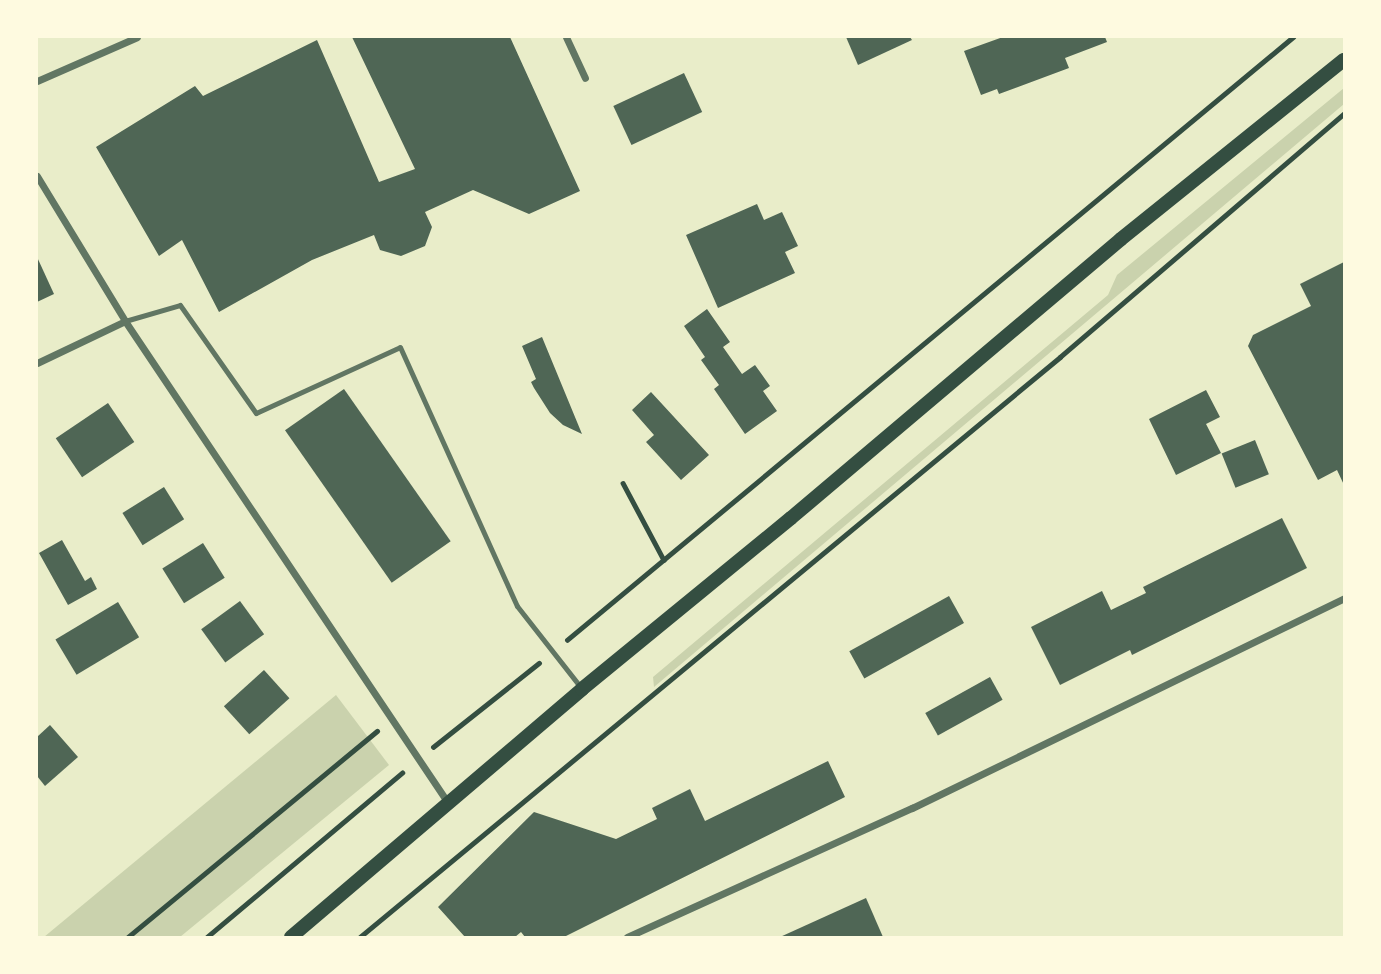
<!DOCTYPE html>
<html>
<head>
<meta charset="utf-8">
<style>
	body { margin:0 }
	#map { position:relative; width:1381px; height:974px; overflow:hidden; background:#e9edc9; font-family:"Fira Sans Condensed",sans-serif }
	div>[style] { position:absolute }
	.green>* { inset:0; background:#cad2ad }
	.building>* { inset:0; background:#4f6655; transform-origin:0 0 }
	.path>* { height:4.5px; margin:-2.25px; padding:0 2.25px; transform-origin:2.25px; border-radius:2.25px; background:#344e41 }
	.service>* { height:5px; margin:-2.5px; padding:0 2.5px; transform-origin:2.5px; border-radius:2.5px; background:#617663 }
	.minor>* { height:7px; margin:-3.5px; padding:0 3.5px; transform-origin:3.5px; border-radius:3.5px; background:#617663 }
	.secondary>* { height:14px; margin:-7px; padding:0 7px; transform-origin:7px; border-radius:7px; background:#344e41 }
	span { translate:-50% -50%; white-space:nowrap; text-align:center; line-height:1.15; -webkit-text-stroke:5px #fefae0; paint-order:stroke }
	.frame { position:absolute; inset:0; border:38px solid #fefae0; pointer-events:none }
</style>
</head>
<body>
<div id="map">
	<div class="green">
		<i style="clip-path:polygon(1344px 88px,1344px 104px,654px 687px,653px 677px,1108px 295px,1117px 275px)"></i>
		<i style="clip-path:polygon(336px 695px,389px 765px,180px 937px,44px 937px)"></i>
	</div>
	<div class="building">
		<i style="clip-path:polygon(352px 37px,510px 37px,580px 191px,529px 214px,473px 190px,425px 212px,432px 227px,425px 246px,401px 256px,380px 250px,374px 235px,312px 260px,219px 312px,182px 240px,159px 256px,96px 147px,195px 86px,203px 96px,317px 40px,379px 182px,415px 169px)"></i>
		<i style="clip-path:polygon(846px 37px,910px 37px,912px 40px,858px 65px)"></i>
		<i style="clip-path:polygon(1003px 37px,1105px 37px,1107px 42px,1065px 58px,1069px 68px,999px 94px,997px 89px,981px 95px,964px 51px)"></i>
		<i style="left:684px;top:73px;width:43px;height:78px;rotate:65deg"></i>
		<i style="clip-path:polygon(757px 204px,764px 220px,782px 212px,798px 246px,785px 252px,795px 273px,718px 308px,686px 235px)"></i>
		<i style="clip-path:polygon(37px 257px,54px 294px,37px 302px)"></i>
		<i style="clip-path:polygon(1344px 262px,1344px 485px,1337px 470px,1318px 480px,1248px 346px,1253px 335px,1311px 306px,1300px 284px)"></i>
		<i style="clip-path:polygon(707px 309px,730px 342px,723px 347px,742px 374px,755px 365px,770px 386px,763px 391px,777px 411px,745px 434px,714px 389px,719px 385px,701px 360px,705px 357px,684px 326px)"></i>
		<i style="clip-path:polygon(542px 337px,582px 434px,563px 425px,550px 413px,534px 388px,531px 382px,536px 379px,522px 346px)"></i>
		<i style="left:344px;top:389px;width:186px;height:72px;rotate:55deg"></i>
		<i style="clip-path:polygon(1206px 390px,1220px 417px,1206px 424px,1221px 453px,1176px 475px,1149px 419px)"></i>
		<i style="clip-path:polygon(651px 392px,709px 455px,681px 480px,646px 442px,654px 435px,632px 410px)"></i>
		<i style="left:108px;top:403px;width:47px;height:63px;rotate:56deg"></i>
		<i style="left:1255px;top:440px;width:37px;height:36px;rotate:68deg"></i>
		<i style="left:164px;top:487px;width:38px;height:49px;rotate:58deg"></i>
		<i style="clip-path:polygon(1282px 518px,1307px 568px,1132px 655px,1130px 650px,1060px 685px,1031px 627px,1102px 591px,1111px 610px,1146px 593px,1143px 587px)"></i>
		<i style="clip-path:polygon(62px 540px,85px 581px,91px 577px,97px 589px,68px 605px,39px 553px)"></i>
		<i style="left:203px;top:543px;width:41px;height:48px;rotate:58deg"></i>
		<i style="left:949px;top:596px;width:31px;height:114px;rotate:61deg"></i>
		<i style="left:240px;top:601px;width:41px;height:48px;rotate:54deg"></i>
		<i style="left:118px;top:602px;width:41px;height:73px;rotate:59deg"></i>
		<i style="left:264px;top:670px;width:38px;height:54px;rotate:48deg"></i>
		<i style="left:990px;top:677px;width:26px;height:74px;rotate:61deg"></i>
		<i style="clip-path:polygon(50px 725px,78px 757px,45px 786px,37px 776px,37px 737px)"></i>
		<i style="clip-path:polygon(828px 761px,845px 797px,564px 937px,525px 937px,521px 932px,515px 937px,465px 937px,438px 907px,534px 812px,616px 839px,657px 819px,652px 808px,690px 789px,705px 821px)"></i>
		<i style="clip-path:polygon(866px 898px,883px 937px,780px 937px)"></i>
	</div>
	<div class="path">
		<i style="left:623px;top:483px;width:87px;rotate:62deg"></i>
		<i style="left:567px;top:640px;width:944px;rotate:-39.71deg"></i>
		<i style="left:433px;top:747px;width:135px;rotate:-38.4deg"></i>
		<i style="left:128px;top:937px;width:323px;rotate:-39.6deg"></i>
		<i style="left:207px;top:937px;width:255px;rotate:-40.1deg"></i>
		<i style="left:360px;top:937px;width:909px;rotate:-39.64deg"></i>
		<i style="left:1060px;top:357px;width:374px;rotate:-40.6deg"></i>
	</div>
	<div class="service">
		<i style="left:125px;top:321px;width:57px;rotate:-16.2deg"></i>
		<i style="left:180px;top:305px;width:132px;rotate:54.9deg"></i>
		<i style="left:256px;top:413px;width:158px;rotate:-24.6deg"></i>
		<i style="left:400px;top:347px;width:284px;rotate:65.7deg"></i>
		<i style="left:517px;top:606px;width:105px;rotate:51.9deg"></i>
	</div>
	<div class="minor">
		<i style="left:566px;top:37px;width:45px;rotate:65.1deg"></i>
		<i style="left:37px;top:81px;width:109px;rotate:-23.7deg"></i>
		<i style="left:37px;top:176px;width:170px;rotate:58.7deg"></i>
		<i style="left:125px;top:321px;width:580px;rotate:56.17deg"></i>
		<i style="left:37px;top:363px;width:98px;rotate:-25.5deg"></i>
		<i style="left:627px;top:937px;width:313px;rotate:-24.4deg"></i>
		<i style="left:912px;top:808px;width:480px;rotate:-25.9deg"></i>
	</div>
	<div class="secondary">
		<i style="left:291px;top:937px;width:382px;rotate:-40.4deg"></i>
		<i style="left:582px;top:689px;width:270px;rotate:-39.3deg"></i>
		<i style="left:791px;top:518px;width:432px;rotate:-40.2deg"></i>
		<i style="left:1121px;top:239px;width:286px;rotate:-38.8deg"></i>
	</div>
	<div class="frame"></div>
</div>
</body>
</html>
